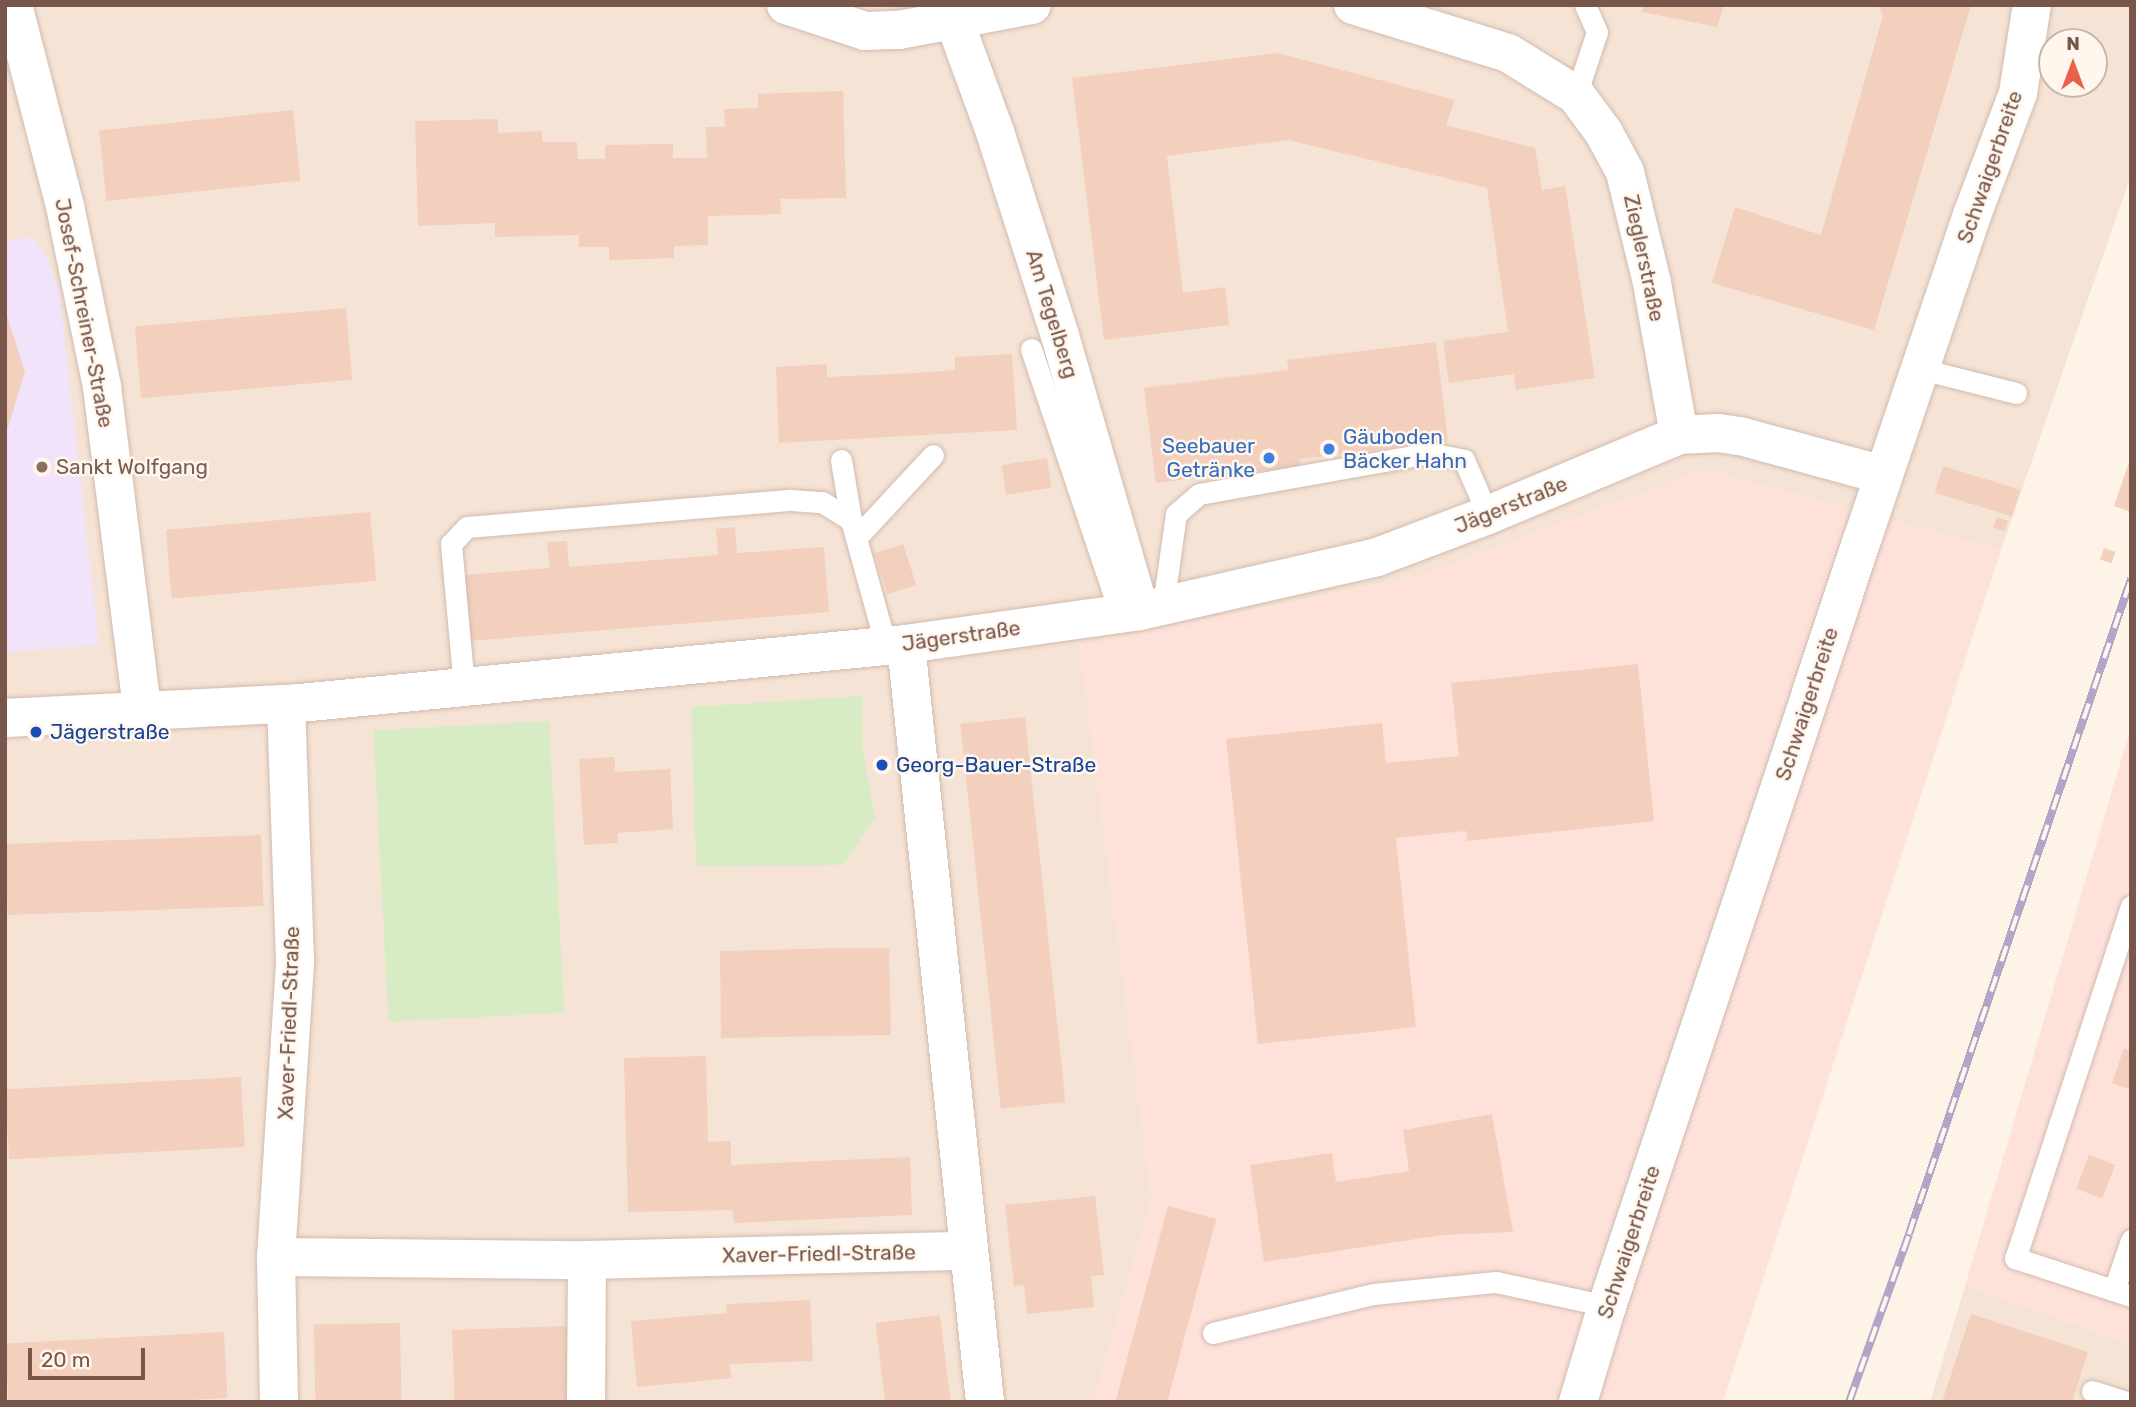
<!DOCTYPE html>
<html>
<head>
<meta charset="utf-8">
<style>
	body { margin:0 }
	#map { position:relative; width:2136px; height:1407px; overflow:hidden; background:#fdf3e7; font-family:Rubik,sans-serif }
	div>[style] { position:absolute }
	.residential>* { inset:0; background:#f5e4d5 }
	.commercial>* { inset:0; background:#fee2da }
	.education>* { inset:0; background:#f0e3fa }
	.green>* { inset:0; background:#d7ecc4; transform-origin:0 0 }
	.building>* { inset:0; background:#f3cfbd; transform-origin:0 0 }
	.roads { filter:drop-shadow(0 0 2px #d2bbaf) drop-shadow(0 0 2px #d2bbaf) }
	.service>* { height:21px; margin:-10.5px; padding:0 10.5px; transform-origin:10.5px; border-radius:10.5px; background:#fff }
	.minor>* { height:38px; margin:-19px; padding:0 19px; transform-origin:19px; border-radius:19px; background:#fff }
	.rail>* { height:8px; margin-top:-4px; transform-origin:0; background:repeating-linear-gradient(90deg,#fff7ee 0 16px,#b4a4c8 0 32px); box-sizing:border-box; border-block:2px solid #b4a4c8 }
	.dots>* { width:19px; height:19px; translate:-50% -50%; box-sizing:border-box; border:4px solid #fff7ee; border-radius:50% }
	span { translate:-50% -50%; white-space:nowrap; text-align:center; line-height:1.15; -webkit-text-stroke:5px #fff7ee; paint-order:stroke }
	.street-label { font-size:21px; color:#78574a }
	.shop-label { font-size:21px; color:#366cbe }
	.left { translate:0 -50%; text-align:left }
	.right { translate:-100% -50%; text-align:right }
	.education-label { font-size:21px; color:#785e54 }
	.transit-label { font-size:21px; color:#164399 }
	.frame { position:absolute; inset:0; border:7px solid #78574a; pointer-events:none }
	.north { position:absolute; left:2038px; top:28px; width:70px; height:70px; box-sizing:border-box; background:#fff7ee; border:2px solid #c9b7ac; border-radius:50%; rotate:0deg; font-size:19px; font-weight:700; line-height:28px; text-align:center; color:#78574a }
	.north::after { content:''; display:block; margin:auto; width:24px; height:32px; background:#ea6049; clip-path:polygon(50% 0,100% 100%,50% 72%,0 100%) }
	.scale { position:absolute; left:28px; top:1348px; width:117px; height:32px; box-sizing:border-box; border:4px solid #78574a; border-top:0; padding-left:9px; font-size:21px; line-height:24px; white-space:nowrap; color:#78574a; -webkit-text-stroke:5px #fff7ee; paint-order:stroke }
</style>
</head>
<body>
<div id="map">
	<div class="residential">
		<i style="clip-path:polygon(evenodd,5px 5px,2131px 5px,2131px 175px,2001px 550px,1705px 470px,1420px 576px,1080px 645px,1152px 1199px,1094px 1402px,5px 1402px,5px 5px,2052px 42px,2094px 42px,2094px 84px,2052px 84px,2052px 42px)"></i>
		<i style="clip-path:polygon(1965px 1286px,2131px 1343px,2131px 1402px,1930px 1402px)"></i>
	</div>
	<div class="commercial">
		<i style="clip-path:polygon(1705px 470px,2001px 550px,1723px 1402px,1094px 1402px,1152px 1199px,1080px 645px,1420px 576px)"></i>
		<i style="clip-path:polygon(2131px 727px,2131px 1343px,1965px 1286px)"></i>
	</div>
	<div class="education">
		<i style="clip-path:polygon(31px 237px,43px 250px,59px 288px,99px 645px,5px 652px,5px 242px)"></i>
	</div>
	<div class="green">
		<i style="clip-path:polygon(862px 696px,863px 751px,875px 817px,843px 865px,696px 866px,691px 707px)"></i>
		<i style="left:549px;top:721px;width:292px;height:176px;rotate:87deg"></i>
	</div>
	<div class="building">
		<i style="clip-path:polygon(1644px 5px,1724px 5px,1717px 27px,1642px 12px)"></i>
		<i style="clip-path:polygon(1878px 5px,1971px 5px,1874px 330px,1712px 283px,1735px 207px,1821px 235px,1883px 15px)"></i>
		<i style="clip-path:polygon(1278px 53px,1455px 100px,1446px 125px,1535px 148px,1542px 190px,1565px 186px,1595px 378px,1516px 390px,1514px 374px,1449px 383px,1443px 341px,1508px 332px,1487px 188px,1288px 140px,1167px 156px,1183px 293px,1225px 287px,1229px 325px,1104px 340px,1072px 78px)"></i>
		<i style="clip-path:polygon(843px 91px,846px 198px,780px 199px,781px 214px,708px 216px,708px 245px,674px 246px,674px 258px,609px 260px,609px 247px,579px 247px,579px 235px,495px 237px,495px 223px,418px 226px,415px 121px,498px 119px,498px 133px,542px 131px,542px 142px,577px 142px,578px 159px,605px 159px,605px 145px,673px 144px,673px 158px,707px 158px,706px 127px,725px 127px,724px 109px,758px 108px,758px 94px)"></i>
		<i style="left:293px;top:110px;width:71px;height:195px;rotate:84deg"></i>
		<i style="left:346px;top:308px;width:72px;height:212px;rotate:85deg"></i>
		<i style="clip-path:polygon(6px 313px,25px 372px,6px 434px,5px 434px)"></i>
		<i style="clip-path:polygon(1436px 342px,1448px 441px,1300px 459px,1301px 466px,1156px 483px,1144px 388px,1289px 370px,1287px 360px)"></i>
		<i style="clip-path:polygon(1012px 354px,1017px 430px,779px 443px,776px 367px,827px 364px,827px 377px,916px 373px,955px 370px,955px 357px)"></i>
		<i style="clip-path:polygon(2131px 457px,2131px 512px,2114px 506px)"></i>
		<i style="left:1047px;top:458px;width:30px;height:46px;rotate:81deg"></i>
		<i style="left:1943px;top:466px;width:81px;height:28px;rotate:17deg"></i>
		<i style="left:370px;top:512px;width:69px;height:205px;rotate:85deg"></i>
		<i style="left:1997px;top:517px;width:12px;height:11px;rotate:20deg"></i>
		<i style="clip-path:polygon(735px 527px,737px 553px,824px 547px,829px 612px,469px 641px,464px 575px,550px 568px,547px 542px,567px 541px,569px 567px,718px 555px,716px 529px)"></i>
		<i style="left:903px;top:544px;width:43px;height:30px;rotate:72deg"></i>
		<i style="left:2104px;top:548px;width:12px;height:12px;rotate:20deg"></i>
		<i style="clip-path:polygon(1638px 664px,1654px 821px,1467px 841px,1466px 831px,1396px 838px,1416px 1027px,1258px 1044px,1226px 739px,1382px 723px,1386px 763px,1459px 756px,1451px 683px)"></i>
		<i style="left:1025px;top:717px;width:387px;height:65px;rotate:84deg"></i>
		<i style="clip-path:polygon(615px 757px,615px 772px,670px 769px,673px 829px,618px 833px,618px 843px,584px 845px,579px 759px)"></i>
		<i style="left:261px;top:835px;width:71px;height:256px;rotate:88deg"></i>
		<i style="clip-path:polygon(844px 948px,889px 948px,891px 1035px,721px 1038px,720px 951px)"></i>
		<i style="clip-path:polygon(2124px 1048px,2131px 1051px,2131px 1090px,2112px 1083px)"></i>
		<i style="clip-path:polygon(706px 1056px,708px 1142px,731px 1141px,731px 1165px,910px 1157px,912px 1215px,734px 1223px,733px 1210px,628px 1212px,624px 1058px)"></i>
		<i style="left:241px;top:1077px;width:70px;height:236px;rotate:87deg"></i>
		<i style="clip-path:polygon(1492px 1114px,1513px 1232px,1443px 1235px,1264px 1262px,1250px 1165px,1332px 1153px,1336px 1182px,1409px 1171px,1403px 1130px)"></i>
		<i style="left:2089px;top:1155px;width:28px;height:36px;rotate:21deg"></i>
		<i style="clip-path:polygon(1095px 1196px,1104px 1275px,1091px 1276px,1094px 1307px,1027px 1314px,1024px 1285px,1014px 1286px,1005px 1205px)"></i>
		<i style="left:1168px;top:1206px;width:50px;height:203px;rotate:15deg"></i>
		<i style="clip-path:polygon(810px 1300px,813px 1361px,729px 1364px,732px 1378px,637px 1387px,631px 1321px,727px 1313px,726px 1304px)"></i>
		<i style="clip-path:polygon(1971px 1314px,2088px 1352px,2072px 1402px,1942px 1402px)"></i>
		<i style="left:940px;top:1315px;width:88px;height:65px;rotate:83deg"></i>
		<i style="left:400px;top:1323px;width:79px;height:86px;rotate:89deg"></i>
		<i style="left:567px;top:1326px;width:76px;height:115px;rotate:88deg"></i>
		<i style="left:224px;top:1332px;width:66px;height:219px;rotate:87deg"></i>
	</div>
	<div class="roads">
		<div class="service">
			<i style="left:1576px;top:95px;width:66px;rotate:-71.6deg"></i>
			<i style="left:1597px;top:32px;width:30px;rotate:-114deg"></i>
			<i style="left:1031px;top:349px;width:279px;rotate:71.4deg"></i>
			<i style="left:1921px;top:369px;width:98px;rotate:14.2deg"></i>
			<i style="left:841px;top:460px;width:61px;rotate:80.5deg"></i>
			<i style="left:856px;top:538px;width:113px;rotate:-47.1deg"></i>
			<i style="left:1163px;top:606px;width:93px;rotate:-82deg"></i>
			<i style="left:1176px;top:514px;width:30px;rotate:-41deg"></i>
			<i style="left:1199px;top:494px;width:234px;rotate:-10.1deg"></i>
			<i style="left:1429px;top:453px;width:36px;rotate:11deg"></i>
			<i style="left:1464px;top:460px;width:60px;rotate:66.4deg"></i>
			<i style="left:464px;top:687px;width:144px;rotate:-95.2deg"></i>
			<i style="left:451px;top:544px;width:23px;rotate:-47deg"></i>
			<i style="left:467px;top:527px;width:325px;rotate:-4.8deg"></i>
			<i style="left:791px;top:500px;width:31px;rotate:4deg"></i>
			<i style="left:822px;top:502px;width:34px;rotate:32deg"></i>
			<i style="left:851px;top:520px;width:131px;rotate:74.5deg"></i>
			<i style="left:2131px;top:906px;width:371px;rotate:108.2deg"></i>
			<i style="left:2015px;top:1258px;width:122px;rotate:18.1deg"></i>
			<i style="left:2114px;top:1290px;width:53px;rotate:-71.2deg"></i>
			<i style="left:1213px;top:1333px;width:165px;rotate:-13.7deg"></i>
			<i style="left:1373px;top:1294px;width:124px;rotate:-5.6deg"></i>
			<i style="left:1496px;top:1282px;width:114px;rotate:12.2deg"></i>
			<i style="left:2092px;top:1391px;width:35px;rotate:18deg"></i>
		</div>
		<div class="minor">
			<i style="left:13px;top:5px;width:208px;rotate:75.5deg"></i>
			<i style="left:65px;top:206px;width:185px;rotate:78.4deg"></i>
			<i style="left:102px;top:387px;width:325px;rotate:82.9deg"></i>
			<i style="left:786px;top:5px;width:83px;rotate:18.2deg"></i>
			<i style="left:865px;top:31px;width:34px;rotate:-2deg"></i>
			<i style="left:899px;top:30px;width:135px;rotate:-10.6deg"></i>
			<i style="left:1353px;top:5px;width:162px;rotate:17.2deg"></i>
			<i style="left:1508px;top:53px;width:80px;rotate:31.7deg"></i>
			<i style="left:1576px;top:95px;width:47px;rotate:53.6deg"></i>
			<i style="left:1604px;top:133px;width:44px;rotate:61.7deg"></i>
			<i style="left:1625px;top:172px;width:114px;rotate:76.3deg"></i>
			<i style="left:1652px;top:283px;width:154px;rotate:79.9deg"></i>
			<i style="left:954px;top:20px;width:119px;rotate:69.9deg"></i>
			<i style="left:995px;top:132px;width:214px;rotate:72.3deg"></i>
			<i style="left:1060px;top:336px;width:286px;rotate:73.8deg"></i>
			<i style="left:906px;top:644px;width:762px;rotate:84.05deg"></i>
			<i style="left:5px;top:718px;width:295px;rotate:-2.9deg"></i>
			<i style="left:300px;top:703px;width:609px;rotate:-5.56deg"></i>
			<i style="left:906px;top:644px;width:236px;rotate:-8deg"></i>
			<i style="left:1140px;top:611px;width:243px;rotate:-12.8deg"></i>
			<i style="left:1377px;top:557px;width:119px;rotate:-20.7deg"></i>
			<i style="left:1488px;top:515px;width:207px;rotate:-22.7deg"></i>
			<i style="left:1679px;top:435px;width:39px;rotate:-3deg"></i>
			<i style="left:1718px;top:433px;width:22px;rotate:8deg"></i>
			<i style="left:1740px;top:436px;width:149px;rotate:15.2deg"></i>
			<i style="left:276px;top:1257px;width:311px;rotate:0.6deg"></i>
			<i style="left:587px;top:1260px;width:142px;rotate:90.4deg"></i>
			<i style="left:587px;top:1260px;width:380px;rotate:-1.4deg"></i>
			<i style="left:279px;top:1402px;width:145px;rotate:-91.2deg"></i>
			<i style="left:276px;top:1257px;width:297px;rotate:-86.3deg"></i>
			<i style="left:295px;top:961px;width:257px;rotate:-92deg"></i>
			<i style="left:1578px;top:1402px;width:100px;rotate:-73.2deg"></i>
			<i style="left:1607px;top:1306px;width:807px;rotate:-71.59deg"></i>
			<i style="left:1862px;top:540px;width:343px;rotate:-71.3deg"></i>
			<i style="left:1972px;top:215px;width:130px;rotate:-69.3deg"></i>
			<i style="left:2018px;top:93px;width:89px;rotate:-81deg"></i>
		</div>
	</div>
	<div class="rail">
		<i style="left:1849px;top:1402px;width:178px;rotate:-70.3deg"></i>
		<i style="left:1909px;top:1234px;width:692px;rotate:-71.28deg"></i>
	</div>
	<div class="dots">
		<i style="left:1329px;top:449px;background:#3f7fe0"></i>
		<i style="left:1269px;top:458px;background:#3f7fe0"></i>
		<i style="left:42px;top:467px;background:#8d6e63"></i>
		<i style="left:36px;top:732px;background:#1a4fb4"></i>
		<i style="left:882px;top:765px;background:#1a4fb4"></i>
	</div>
	<div class="street-label">
		<span style="left:1990px;top:167px;rotate:-71deg">Schwaigerbreite</span>
		<span style="left:1644px;top:258px;rotate:78deg">Zieglerstraße</span>
		<span style="left:84px;top:313px;rotate:79deg">Josef-Schreiner-Straße</span>
		<span style="left:1052px;top:314px;rotate:73deg">Am Tegelberg</span>
		<span style="left:1511px;top:505px;rotate:-22deg">Jägerstraße</span>
		<span style="left:961px;top:636px;rotate:-8deg">Jägerstraße</span>
		<span style="left:1807px;top:704px;rotate:-72deg">Schwaigerbreite</span>
		<span style="left:289px;top:1023px;rotate:-88deg">Xaver-Friedl-Straße</span>
		<span style="left:1629px;top:1242px;rotate:-72deg">Schwaigerbreite</span>
		<span style="left:819px;top:1254px;rotate:-1deg">Xaver-Friedl-Straße</span>
	</div>
	<div class="shop-label">
		<span class="left" style="left:1343px;top:449px">Gäuboden<br>Bäcker Hahn</span>
		<span class="right" style="left:1255px;top:458px">Seebauer<br>Getränke</span>
	</div>
	<div class="education-label">
		<span class="left" style="left:56px;top:467px">Sankt Wolfgang</span>
	</div>
	<div class="transit-label">
		<span class="left" style="left:50px;top:732px">Jägerstraße</span>
		<span class="left" style="left:896px;top:765px">Georg-Bauer-Straße</span>
	</div>
	<div class="frame"></div>
	<div class="north">N</div>
	<div class="scale">20 m</div>
</div>
</body>
</html>
